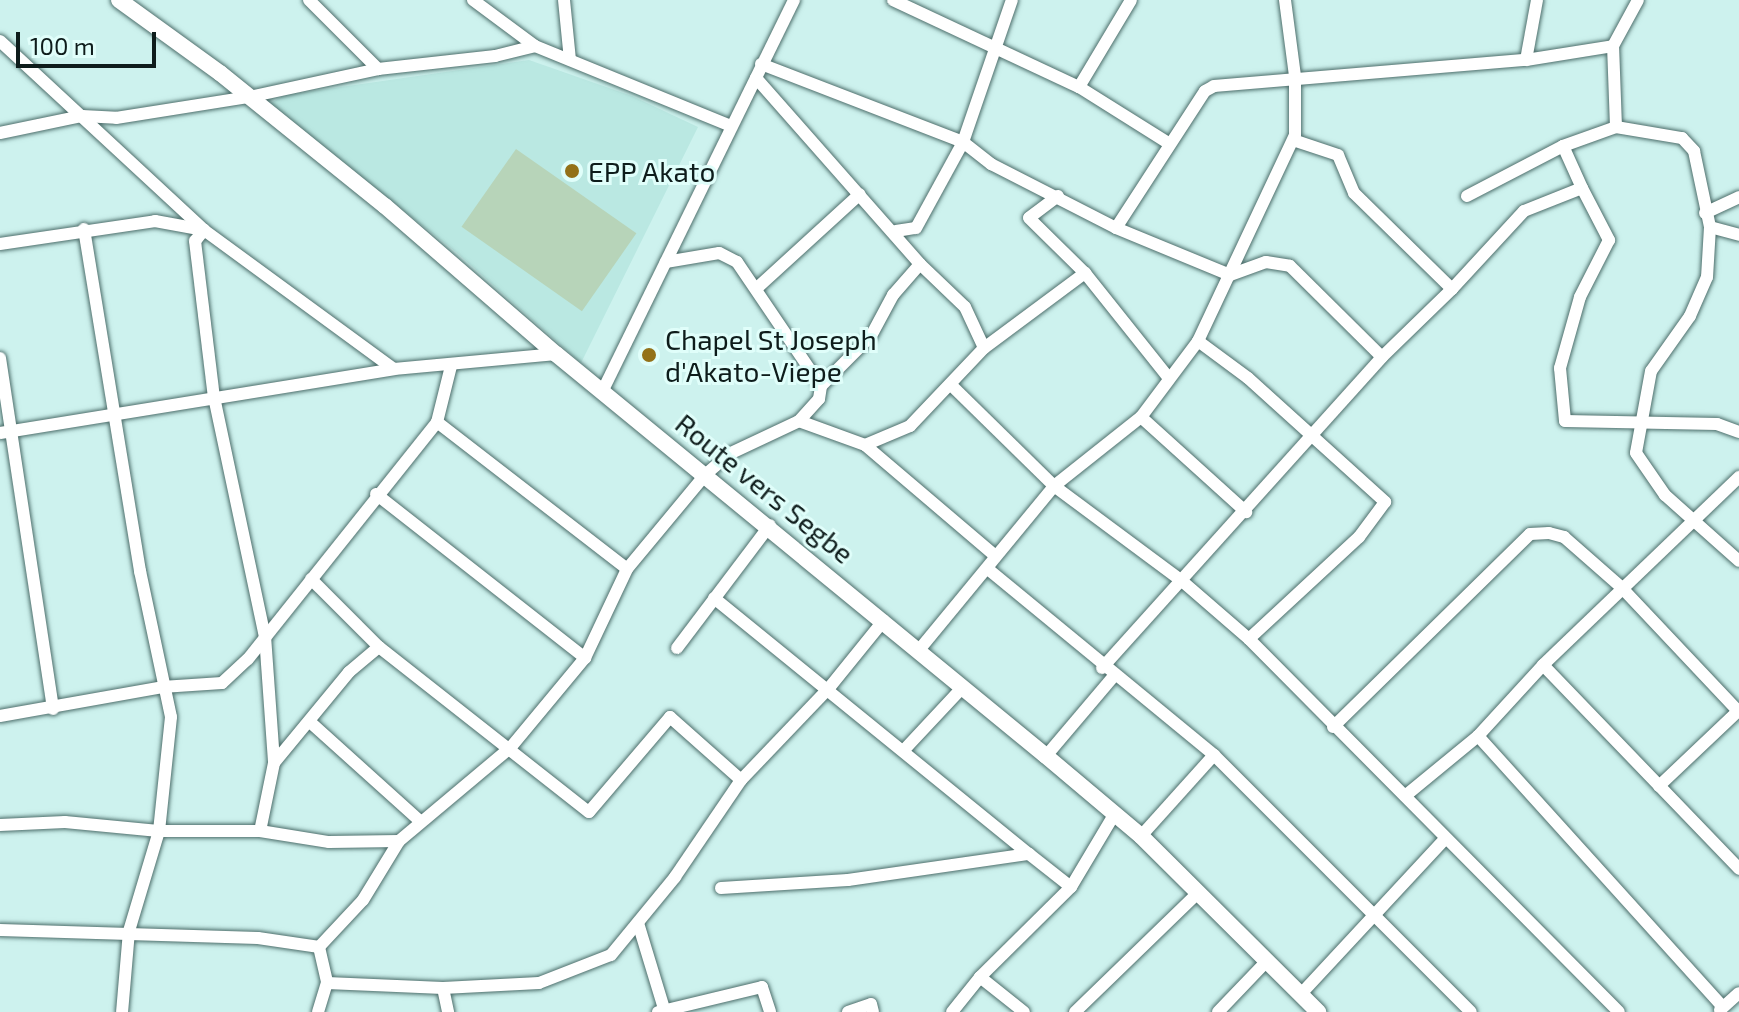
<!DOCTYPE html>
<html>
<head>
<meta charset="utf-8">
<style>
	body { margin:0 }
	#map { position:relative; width:1739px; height:1012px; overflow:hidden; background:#cdf2ee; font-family:"Exo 2",sans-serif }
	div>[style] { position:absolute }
	.built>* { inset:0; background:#bae8e2 }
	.green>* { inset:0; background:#b7d4b9; transform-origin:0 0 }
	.roads { filter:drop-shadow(0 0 2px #4d6e6b) drop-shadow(0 0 2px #4d6e6b) }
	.minor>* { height:12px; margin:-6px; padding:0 6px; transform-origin:6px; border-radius:6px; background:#fff }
	.major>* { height:16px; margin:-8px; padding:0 8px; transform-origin:8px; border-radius:8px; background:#fff }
	.dots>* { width:22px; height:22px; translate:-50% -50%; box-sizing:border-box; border:4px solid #e0fefa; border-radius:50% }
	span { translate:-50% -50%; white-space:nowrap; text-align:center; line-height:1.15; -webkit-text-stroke:6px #e0fefa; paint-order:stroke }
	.poi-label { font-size:28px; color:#0e1c1b }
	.left { translate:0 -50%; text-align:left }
	.street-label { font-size:28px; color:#0e1c1b }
	.scale { position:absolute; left:16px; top:32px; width:140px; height:36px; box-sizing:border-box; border:4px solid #0e1c1b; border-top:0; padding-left:10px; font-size:24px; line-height:28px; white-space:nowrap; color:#0e1c1b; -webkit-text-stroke:6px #e0fefa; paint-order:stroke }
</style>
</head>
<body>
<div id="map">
	<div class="built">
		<i style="clip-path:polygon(529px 60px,632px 96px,698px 127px,581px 363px,456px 252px,269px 104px,285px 95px)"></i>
	</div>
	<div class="green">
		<i style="left:516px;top:149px;width:147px;height:95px;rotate:35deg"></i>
	</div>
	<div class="roads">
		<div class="minor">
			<i style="left:309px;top:0;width:98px;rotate:45deg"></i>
			<i style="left:473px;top:0;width:77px;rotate:36.6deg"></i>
			<i style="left:535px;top:46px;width:209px;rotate:22.2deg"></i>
			<i style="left:564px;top:0;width:60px;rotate:84.3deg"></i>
			<i style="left:893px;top:0;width:205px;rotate:25.1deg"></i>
			<i style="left:1079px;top:87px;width:107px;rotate:32.1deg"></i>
			<i style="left:0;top:41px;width:278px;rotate:42.8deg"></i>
			<i style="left:204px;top:230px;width:14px;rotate:129deg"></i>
			<i style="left:195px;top:241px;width:157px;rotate:83.1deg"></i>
			<i style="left:214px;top:397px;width:244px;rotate:78deg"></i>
			<i style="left:265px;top:636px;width:127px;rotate:85.9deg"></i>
			<i style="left:274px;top:763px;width:69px;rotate:101.6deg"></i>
			<i style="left:1526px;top:60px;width:88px;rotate:-9.1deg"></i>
			<i style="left:761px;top:64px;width:217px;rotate:21.1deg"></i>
			<i style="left:963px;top:142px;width:36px;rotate:38deg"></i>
			<i style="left:991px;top:164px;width:140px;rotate:27.1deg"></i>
			<i style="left:1116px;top:228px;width:123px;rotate:22.4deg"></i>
			<i style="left:1230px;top:275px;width:38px;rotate:-20deg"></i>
			<i style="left:1266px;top:262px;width:24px;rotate:9deg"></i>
			<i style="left:1290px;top:266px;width:129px;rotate:44.7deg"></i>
			<i style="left:756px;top:78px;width:248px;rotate:48.6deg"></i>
			<i style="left:1079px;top:87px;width:101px;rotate:-59.1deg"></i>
			<i style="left:1616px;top:127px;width:81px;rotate:-92.1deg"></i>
			<i style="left:1613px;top:46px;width:52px;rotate:-61.5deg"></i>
			<i style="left:0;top:133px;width:84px;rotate:-11.7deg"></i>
			<i style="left:82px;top:116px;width:34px;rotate:3deg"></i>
			<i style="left:116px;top:118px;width:135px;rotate:-9deg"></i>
			<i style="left:249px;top:97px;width:132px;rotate:-12.2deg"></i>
			<i style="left:378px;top:69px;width:118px;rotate:-6.3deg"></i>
			<i style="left:495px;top:56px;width:41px;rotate:-14deg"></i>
			<i style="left:1582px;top:188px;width:59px;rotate:62.6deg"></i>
			<i style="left:1609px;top:240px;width:64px;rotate:117deg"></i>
			<i style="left:1580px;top:297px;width:74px;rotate:105.7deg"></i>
			<i style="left:1560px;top:368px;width:53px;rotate:84.6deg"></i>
			<i style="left:1565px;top:421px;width:152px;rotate:1.1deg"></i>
			<i style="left:1717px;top:424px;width:23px;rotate:20deg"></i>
			<i style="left:1058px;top:196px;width:36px;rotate:143deg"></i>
			<i style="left:1029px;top:218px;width:78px;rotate:44.5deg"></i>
			<i style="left:1085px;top:273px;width:133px;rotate:51.4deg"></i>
			<i style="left:1467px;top:196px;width:108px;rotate:-27.5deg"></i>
			<i style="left:1563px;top:146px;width:56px;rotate:-19.7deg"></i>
			<i style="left:1616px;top:127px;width:67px;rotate:9.5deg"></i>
			<i style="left:1682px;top:138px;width:18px;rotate:47deg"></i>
			<i style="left:1694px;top:151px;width:78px;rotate:78.1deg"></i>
			<i style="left:1710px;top:227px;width:50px;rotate:93.4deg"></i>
			<i style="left:1707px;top:277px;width:43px;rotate:113.6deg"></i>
			<i style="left:1690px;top:316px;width:67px;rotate:125.3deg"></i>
			<i style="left:1651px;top:371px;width:83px;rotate:100.4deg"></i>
			<i style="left:1636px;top:453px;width:51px;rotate:55.4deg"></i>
			<i style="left:1665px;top:495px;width:99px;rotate:41.7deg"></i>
			<i style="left:1705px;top:213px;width:38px;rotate:-25deg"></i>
			<i style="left:1710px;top:227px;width:30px;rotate:15deg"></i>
			<i style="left:1116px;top:228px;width:163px;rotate:-57deg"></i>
			<i style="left:1205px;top:91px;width:10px;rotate:-29deg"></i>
			<i style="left:1214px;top:86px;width:313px;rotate:-4.8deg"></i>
			<i style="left:1526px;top:60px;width:61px;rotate:-79.6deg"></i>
			<i style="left:84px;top:229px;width:347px;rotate:80.7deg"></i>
			<i style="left:140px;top:571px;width:149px;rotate:78deg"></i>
			<i style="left:171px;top:717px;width:115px;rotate:96deg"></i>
			<i style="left:159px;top:831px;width:104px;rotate:106.7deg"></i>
			<i style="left:129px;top:931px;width:81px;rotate:94.9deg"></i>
			<i style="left:896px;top:231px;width:20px;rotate:-9deg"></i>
			<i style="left:916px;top:228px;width:98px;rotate:-61.3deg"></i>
			<i style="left:963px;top:142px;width:150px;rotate:-71deg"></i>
			<i style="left:0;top:244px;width:157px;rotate:-8.4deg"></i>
			<i style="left:155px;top:221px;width:50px;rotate:10.4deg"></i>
			<i style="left:204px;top:230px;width:235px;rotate:36.2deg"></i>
			<i style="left:757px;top:288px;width:139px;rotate:-42.4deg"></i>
			<i style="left:1452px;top:289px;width:106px;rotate:-47.3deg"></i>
			<i style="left:1524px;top:211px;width:62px;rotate:-21.6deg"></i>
			<i style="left:1582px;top:188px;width:46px;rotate:-114.3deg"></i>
			<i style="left:1198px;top:341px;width:62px;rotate:36.5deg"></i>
			<i style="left:1248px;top:378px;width:185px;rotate:42.1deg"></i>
			<i style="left:1385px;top:502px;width:44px;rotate:126.6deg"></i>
			<i style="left:1359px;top:537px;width:150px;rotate:137.2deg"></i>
			<i style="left:0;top:358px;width:355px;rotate:81.4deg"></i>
			<i style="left:451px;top:366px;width:58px;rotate:104deg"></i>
			<i style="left:437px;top:422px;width:240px;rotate:37.7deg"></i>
			<i style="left:951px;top:385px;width:144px;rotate:44.4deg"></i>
			<i style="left:1054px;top:486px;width:159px;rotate:36.6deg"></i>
			<i style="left:1182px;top:581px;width:89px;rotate:40.9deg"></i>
			<i style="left:1249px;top:639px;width:525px;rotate:45.23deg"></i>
			<i style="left:821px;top:386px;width:71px;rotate:-45deg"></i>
			<i style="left:871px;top:336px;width:47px;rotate:-61.8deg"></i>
			<i style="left:893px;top:295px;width:41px;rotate:-48.9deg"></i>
			<i style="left:920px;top:264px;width:62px;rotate:43.7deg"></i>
			<i style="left:965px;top:307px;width:45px;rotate:65.1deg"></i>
			<i style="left:604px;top:388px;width:432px;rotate:-63.9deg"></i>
			<i style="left:1141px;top:417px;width:142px;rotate:42.1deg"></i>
			<i style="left:799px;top:421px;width:70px;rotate:20deg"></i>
			<i style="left:865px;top:445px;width:168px;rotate:40.4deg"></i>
			<i style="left:0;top:433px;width:399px;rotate:-9.2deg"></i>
			<i style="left:394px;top:369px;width:163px;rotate:-5.3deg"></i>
			<i style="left:865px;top:445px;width:49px;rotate:-22.9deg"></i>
			<i style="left:910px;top:426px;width:108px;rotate:-46.5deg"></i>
			<i style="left:984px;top:348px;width:126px;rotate:-36.6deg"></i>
			<i style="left:376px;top:494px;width:266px;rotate:38.1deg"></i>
			<i style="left:989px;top:570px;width:291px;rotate:39.4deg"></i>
			<i style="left:1214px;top:755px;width:363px;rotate:45deg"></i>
			<i style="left:311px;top:579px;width:96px;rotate:45deg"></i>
			<i style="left:379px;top:647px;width:267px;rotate:38.2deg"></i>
			<i style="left:589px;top:812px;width:125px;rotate:-49.5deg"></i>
			<i style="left:670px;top:717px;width:95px;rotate:41.6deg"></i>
			<i style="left:714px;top:598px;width:406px;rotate:39.1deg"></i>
			<i style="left:677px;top:648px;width:154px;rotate:-52.9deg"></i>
			<i style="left:919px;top:650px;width:212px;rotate:-50.5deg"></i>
			<i style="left:1054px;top:486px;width:111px;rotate:-38.4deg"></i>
			<i style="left:1141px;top:417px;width:95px;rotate:-53.1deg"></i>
			<i style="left:1198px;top:341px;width:228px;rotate:-64.8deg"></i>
			<i style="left:1295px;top:135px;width:59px;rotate:-90deg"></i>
			<i style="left:1295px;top:76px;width:77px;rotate:-97.5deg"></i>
			<i style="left:1543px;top:665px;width:283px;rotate:46.1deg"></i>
			<i style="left:1102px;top:668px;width:418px;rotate:-48deg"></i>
			<i style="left:1382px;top:357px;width:98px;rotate:-44.2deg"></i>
			<i style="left:1452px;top:289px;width:137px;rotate:-135.6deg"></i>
			<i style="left:1354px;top:193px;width:41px;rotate:-112.8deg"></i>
			<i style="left:1338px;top:155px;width:47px;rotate:-161.6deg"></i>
			<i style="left:0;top:716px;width:165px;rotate:-10.1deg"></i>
			<i style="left:162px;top:687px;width:60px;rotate:-3.8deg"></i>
			<i style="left:222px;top:683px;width:35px;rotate:-43deg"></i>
			<i style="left:248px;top:659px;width:303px;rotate:-51.4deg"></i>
			<i style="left:310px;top:722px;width:147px;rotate:42deg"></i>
			<i style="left:1333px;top:727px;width:276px;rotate:-44.4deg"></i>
			<i style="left:1530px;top:534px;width:19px;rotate:-3deg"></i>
			<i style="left:1549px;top:533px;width:16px;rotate:15deg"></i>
			<i style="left:1564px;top:537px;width:77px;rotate:41.3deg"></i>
			<i style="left:1622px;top:588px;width:170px;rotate:46.7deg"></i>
			<i style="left:1478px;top:736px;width:365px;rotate:47.9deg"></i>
			<i style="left:904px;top:750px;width:85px;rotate:-46.9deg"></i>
			<i style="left:1046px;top:756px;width:104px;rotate:-49.7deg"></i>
			<i style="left:274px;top:763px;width:118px;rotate:-50.5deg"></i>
			<i style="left:349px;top:672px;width:39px;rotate:-40deg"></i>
			<i style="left:1659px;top:786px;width:110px;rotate:-43.5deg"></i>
			<i style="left:1405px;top:796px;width:94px;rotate:-39.4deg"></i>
			<i style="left:1478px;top:736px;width:96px;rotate:-47.5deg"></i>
			<i style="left:1543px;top:665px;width:272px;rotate:-43.8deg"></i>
			<i style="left:0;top:825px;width:65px;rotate:-2.6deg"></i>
			<i style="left:65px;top:822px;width:94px;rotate:5.5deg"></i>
			<i style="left:159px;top:831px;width:101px"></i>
			<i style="left:260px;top:831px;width:70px;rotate:9.1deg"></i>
			<i style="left:329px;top:842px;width:70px;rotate:-0.8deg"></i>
			<i style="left:1141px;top:836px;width:109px;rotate:-48deg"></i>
			<i style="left:721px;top:888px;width:127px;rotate:-3.6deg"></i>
			<i style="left:848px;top:880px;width:183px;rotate:-8.2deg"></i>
			<i style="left:1029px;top:854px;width:53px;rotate:38.2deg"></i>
			<i style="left:638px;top:923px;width:93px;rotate:73.1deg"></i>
			<i style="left:0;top:930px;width:258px;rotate:1.8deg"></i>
			<i style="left:258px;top:938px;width:62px;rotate:8.4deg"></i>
			<i style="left:319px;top:947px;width:64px;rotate:-46.9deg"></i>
			<i style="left:363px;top:900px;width:69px;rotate:-58.6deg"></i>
			<i style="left:399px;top:841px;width:146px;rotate:-40deg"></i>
			<i style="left:511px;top:747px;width:116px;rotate:-50.3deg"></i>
			<i style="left:585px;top:658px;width:98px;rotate:-64.7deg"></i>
			<i style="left:627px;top:569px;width:122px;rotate:-50.3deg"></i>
			<i style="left:705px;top:475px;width:32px;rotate:-41deg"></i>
			<i style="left:729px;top:454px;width:77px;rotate:-25.2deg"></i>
			<i style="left:799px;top:421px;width:30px;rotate:-48deg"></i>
			<i style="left:819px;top:399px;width:13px;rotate:-81deg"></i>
			<i style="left:821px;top:386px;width:150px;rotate:-124.1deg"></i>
			<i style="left:737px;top:262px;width:20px;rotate:-153deg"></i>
			<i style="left:719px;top:253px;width:54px;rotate:170.4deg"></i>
			<i style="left:319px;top:947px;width:37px;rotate:77deg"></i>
			<i style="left:327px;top:983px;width:116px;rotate:2.5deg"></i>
			<i style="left:443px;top:988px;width:25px;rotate:78deg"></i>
			<i style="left:980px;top:977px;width:56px;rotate:38.5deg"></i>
			<i style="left:443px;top:988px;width:96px;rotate:-3deg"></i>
			<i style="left:539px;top:983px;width:77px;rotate:-21.3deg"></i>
			<i style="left:611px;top:955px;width:101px;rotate:-50.6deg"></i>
			<i style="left:675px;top:877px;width:117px;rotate:-55.8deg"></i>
			<i style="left:741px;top:780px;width:127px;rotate:-46.3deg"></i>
			<i style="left:829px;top:688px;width:87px;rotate:-51deg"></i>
			<i style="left:1300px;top:995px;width:212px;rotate:-47.1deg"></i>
			<i style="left:1720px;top:1010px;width:25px;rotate:-42deg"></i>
			<i style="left:318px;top:1012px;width:30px;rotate:-73deg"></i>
			<i style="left:658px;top:1012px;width:107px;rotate:-13.5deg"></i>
			<i style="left:762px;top:987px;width:26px;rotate:72deg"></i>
			<i style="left:848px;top:1012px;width:24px;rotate:-19deg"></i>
			<i style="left:871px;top:1004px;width:8px;rotate:76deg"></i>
			<i style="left:952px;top:1012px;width:45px;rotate:-51.3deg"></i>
			<i style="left:980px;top:977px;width:128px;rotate:-44.7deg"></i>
			<i style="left:1071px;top:887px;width:84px;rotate:-59.2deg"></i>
			<i style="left:1075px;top:1012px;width:171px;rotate:-44.1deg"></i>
			<i style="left:1218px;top:1012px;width:69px;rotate:-46.2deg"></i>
		</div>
		<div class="major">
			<i style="left:119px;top:0;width:125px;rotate:35.9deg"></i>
			<i style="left:220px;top:73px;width:212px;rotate:38.9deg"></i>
			<i style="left:385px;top:206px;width:226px;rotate:40.9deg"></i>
			<i style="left:556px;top:354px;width:634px;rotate:39.37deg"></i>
			<i style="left:1046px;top:756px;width:124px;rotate:40.1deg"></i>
			<i style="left:1141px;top:836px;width:250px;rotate:44.8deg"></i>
		</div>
	</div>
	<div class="dots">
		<i style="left:572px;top:171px;background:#937118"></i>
		<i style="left:649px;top:355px;background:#937118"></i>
	</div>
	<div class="poi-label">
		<span class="left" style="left:588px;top:171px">EPP Akato</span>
		<span class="left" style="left:665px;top:355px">Chapel St Joseph<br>d'Akato-Viepe</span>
	</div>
	<div class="street-label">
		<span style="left:765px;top:488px;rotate:39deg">Route vers Segbe</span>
	</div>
	<div class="scale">100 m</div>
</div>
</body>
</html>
